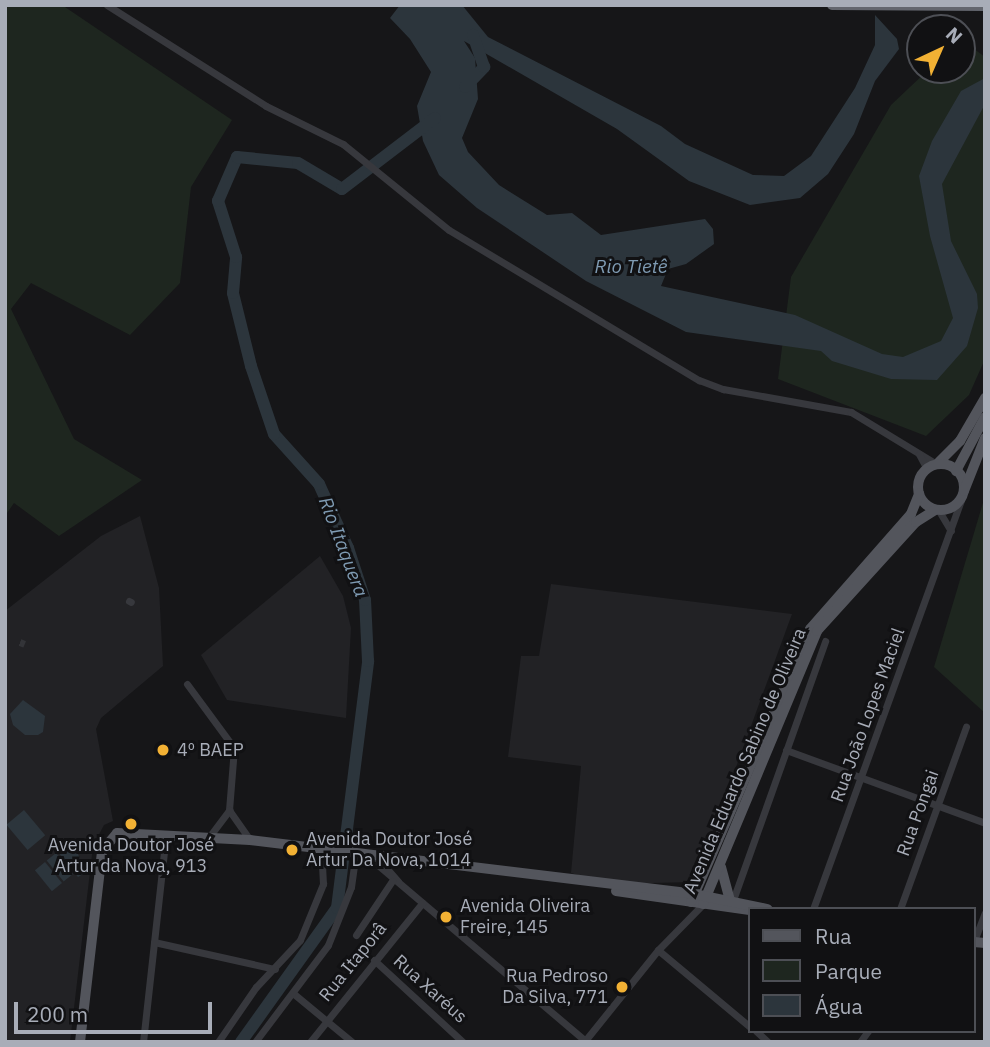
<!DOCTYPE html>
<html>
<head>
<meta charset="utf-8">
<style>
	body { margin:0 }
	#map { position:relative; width:990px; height:1047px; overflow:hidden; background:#161618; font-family:"IBM Plex Sans",sans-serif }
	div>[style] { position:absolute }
	.built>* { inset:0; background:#222225 }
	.green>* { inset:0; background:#1e261f }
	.water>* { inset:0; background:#2c353c; transform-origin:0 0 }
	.river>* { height:12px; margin:-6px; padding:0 6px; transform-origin:6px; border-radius:6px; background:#2c353c }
	.minor-tunnel>* { height:7px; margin-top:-3.5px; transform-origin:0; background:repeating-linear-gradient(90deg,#333438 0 7px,transparent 0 10.5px) }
	.minor>* { height:7px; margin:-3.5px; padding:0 3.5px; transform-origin:3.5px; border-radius:3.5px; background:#37383d }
	.major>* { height:10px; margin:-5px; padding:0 5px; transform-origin:5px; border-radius:5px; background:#53555c }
	.major>.ring { margin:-5px; padding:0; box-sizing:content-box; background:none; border:10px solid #53555c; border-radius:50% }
	.highway>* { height:10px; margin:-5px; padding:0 5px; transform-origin:5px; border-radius:5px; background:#63666e }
	.dots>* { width:19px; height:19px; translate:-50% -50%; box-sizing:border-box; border:4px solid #111113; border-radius:50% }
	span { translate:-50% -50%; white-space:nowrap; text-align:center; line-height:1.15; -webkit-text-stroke:6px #111113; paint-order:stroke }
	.street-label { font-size:18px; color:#a8adb8 }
	.poi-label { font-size:18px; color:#a8adb8 }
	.left { translate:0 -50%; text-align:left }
	.right { translate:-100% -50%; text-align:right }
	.water-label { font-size:19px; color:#7f9bb3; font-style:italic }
	.frame { position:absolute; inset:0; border:7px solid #a8adb8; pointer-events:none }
	.legend { position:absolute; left:748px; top:907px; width:228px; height:126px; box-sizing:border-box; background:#111113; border:2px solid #4d4f55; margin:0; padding:9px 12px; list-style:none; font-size:21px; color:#a8adb8 }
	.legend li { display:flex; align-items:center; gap:14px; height:35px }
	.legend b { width:35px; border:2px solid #4d4f55 }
	.north { position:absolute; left:906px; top:14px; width:70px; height:70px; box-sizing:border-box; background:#111113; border:2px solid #4d4f55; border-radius:50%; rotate:44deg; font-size:19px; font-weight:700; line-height:28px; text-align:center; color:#a8adb8 }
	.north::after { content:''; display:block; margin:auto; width:24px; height:32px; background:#f2b134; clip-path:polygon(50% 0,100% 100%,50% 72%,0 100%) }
	.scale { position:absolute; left:14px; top:1002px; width:198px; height:32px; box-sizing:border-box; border:4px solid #a8adb8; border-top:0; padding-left:9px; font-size:21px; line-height:24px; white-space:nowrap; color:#a8adb8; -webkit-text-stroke:5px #111113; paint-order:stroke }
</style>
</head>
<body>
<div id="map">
	<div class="built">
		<i style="clip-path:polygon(140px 516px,159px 588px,163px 666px,101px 718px,96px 729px,113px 821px,104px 825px,93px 846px,70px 1042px,5px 1042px,5px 611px,101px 536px)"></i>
		<i style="clip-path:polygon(320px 556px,343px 596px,351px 628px,346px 718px,227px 700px,201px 655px)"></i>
		<i style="clip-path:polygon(551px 584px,792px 614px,694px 882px,609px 884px,571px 873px,581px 766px,508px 757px,521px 656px,539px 656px)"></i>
	</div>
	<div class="green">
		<i style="clip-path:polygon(5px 5px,62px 5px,232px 120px,191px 187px,180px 283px,130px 335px,31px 283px,11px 309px,74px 439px,142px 480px,59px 536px,14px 503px,5px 516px)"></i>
		<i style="clip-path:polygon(962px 40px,985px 57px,985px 359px,969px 395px,926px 436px,778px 379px,791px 277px,891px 105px,928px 70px,962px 70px)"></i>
		<i style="clip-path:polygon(985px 496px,985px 713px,934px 667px)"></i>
	</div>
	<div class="water">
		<i style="clip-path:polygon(400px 5px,462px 5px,488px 37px,661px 126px,685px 144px,753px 175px,784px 176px,811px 156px,855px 88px,875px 45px,875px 15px,897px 39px,899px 49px,875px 81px,854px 134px,828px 174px,800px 198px,750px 205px,689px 181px,617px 129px,464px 41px,475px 58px,478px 99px,462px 138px,468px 152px,499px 185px,547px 215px,572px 213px,601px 235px,705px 219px,713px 229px,714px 244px,686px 264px,668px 269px,661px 286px,795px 315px,882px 354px,903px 357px,941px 341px,953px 318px,930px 236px,919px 176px,932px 141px,961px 91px,985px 78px,985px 104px,942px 184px,951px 241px,977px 294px,978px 308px,967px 346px,937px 380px,891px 379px,832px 361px,821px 351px,686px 332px,586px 281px,477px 208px,439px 175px,423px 141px,417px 106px,431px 72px,410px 39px,390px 18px)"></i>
		<i style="clip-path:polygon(23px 700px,45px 716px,43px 732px,38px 735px,25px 735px,13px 725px,10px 714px)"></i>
		<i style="left:24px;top:810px;width:33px;height:23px;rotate:50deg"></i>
		<i style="clip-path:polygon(73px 840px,85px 873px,78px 877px,58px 852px)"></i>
		<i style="left:56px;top:853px;width:27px;height:12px;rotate:51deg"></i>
		<i style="left:45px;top:862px;width:27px;height:13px;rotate:51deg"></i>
	</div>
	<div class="river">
		<i style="left:465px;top:87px;width:28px;rotate:-46deg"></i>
		<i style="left:484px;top:67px;width:34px;rotate:-109deg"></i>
		<i style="left:241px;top:1042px;width:165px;rotate:-54.4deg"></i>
		<i style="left:337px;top:908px;width:249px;rotate:-82.8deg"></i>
		<i style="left:368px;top:661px;width:61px;rotate:-92.8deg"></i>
		<i style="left:365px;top:600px;width:55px;rotate:-108.1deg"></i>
		<i style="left:348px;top:548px;width:70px;rotate:-114.4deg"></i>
		<i style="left:319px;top:484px;width:67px;rotate:-132deg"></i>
		<i style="left:274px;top:434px;width:72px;rotate:-108.7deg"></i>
		<i style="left:251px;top:366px;width:75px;rotate:-103.9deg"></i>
		<i style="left:233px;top:293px;width:36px;rotate:-85deg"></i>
		<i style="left:236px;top:257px;width:59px;rotate:-107.8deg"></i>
		<i style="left:218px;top:201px;width:48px;rotate:-66.6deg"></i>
		<i style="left:237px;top:157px;width:61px;rotate:5.6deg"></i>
		<i style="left:298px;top:163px;width:51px;rotate:30.6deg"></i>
		<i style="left:342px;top:189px;width:117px;rotate:-37.4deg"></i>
	</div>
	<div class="minor-tunnel">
		<i style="left:20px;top:642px;width:5px;rotate:22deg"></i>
	</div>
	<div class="minor">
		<i style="left:107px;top:5px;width:188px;rotate:32.4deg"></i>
		<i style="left:266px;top:106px;width:86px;rotate:26.3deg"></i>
		<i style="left:343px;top:144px;width:136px;rotate:39.1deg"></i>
		<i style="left:449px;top:230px;width:292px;rotate:31deg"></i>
		<i style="left:699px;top:380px;width:26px;rotate:21deg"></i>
		<i style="left:723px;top:389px;width:130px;rotate:10.2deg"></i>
		<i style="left:851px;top:412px;width:98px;rotate:31.3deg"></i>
		<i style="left:919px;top:454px;width:17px;rotate:62deg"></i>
		<i style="left:939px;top:511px;width:23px;rotate:59deg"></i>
		<i style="left:129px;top:601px;width:2px;rotate:27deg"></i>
		<i style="left:187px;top:684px;width:79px;rotate:53.7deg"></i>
		<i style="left:234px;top:748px;width:62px;rotate:94.6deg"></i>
		<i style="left:786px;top:750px;width:212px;rotate:20.1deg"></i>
		<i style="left:209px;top:837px;width:34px;rotate:-53deg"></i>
		<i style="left:229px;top:810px;width:37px;rotate:55deg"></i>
		<i style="left:365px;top:854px;width:291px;rotate:40.3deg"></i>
		<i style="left:375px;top:855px;width:35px;rotate:49deg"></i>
		<i style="left:733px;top:900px;width:275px;rotate:-70.4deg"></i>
		<i style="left:813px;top:909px;width:435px;rotate:-70.1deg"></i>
		<i style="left:900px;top:909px;width:194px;rotate:-70.1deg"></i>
		<i style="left:356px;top:935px;width:65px;rotate:-56.3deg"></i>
		<i style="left:974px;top:941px;width:30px;rotate:-69deg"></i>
		<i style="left:154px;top:942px;width:124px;rotate:12.6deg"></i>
		<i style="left:658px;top:950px;width:120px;rotate:39.9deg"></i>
		<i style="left:374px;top:960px;width:121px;rotate:42.7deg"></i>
		<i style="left:294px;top:994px;width:75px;rotate:39.6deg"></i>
		<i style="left:756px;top:1031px;width:16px;rotate:43deg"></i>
		<i style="left:143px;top:1042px;width:209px;rotate:-83.7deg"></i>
		<i style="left:218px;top:1042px;width:67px;rotate:-55.4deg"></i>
		<i style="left:256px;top:987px;width:64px;rotate:-46.9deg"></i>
		<i style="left:300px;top:940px;width:61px;rotate:-67.7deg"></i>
		<i style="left:323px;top:884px;width:35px;rotate:-93deg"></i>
		<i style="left:255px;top:1042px;width:121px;rotate:-53deg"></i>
		<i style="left:328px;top:945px;width:62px;rotate:-68.4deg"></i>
		<i style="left:351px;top:887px;width:34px;rotate:-82deg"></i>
		<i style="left:310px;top:1042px;width:179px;rotate:-51.1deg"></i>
		<i style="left:584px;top:1042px;width:118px;rotate:-51.2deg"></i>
		<i style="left:658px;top:950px;width:64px;rotate:-45.6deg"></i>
		<i style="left:860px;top:1042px;width:14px;rotate:-54deg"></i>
	</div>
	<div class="major">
		<i style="left:939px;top:462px;width:30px;rotate:-45deg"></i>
		<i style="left:960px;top:441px;width:50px;rotate:-59.8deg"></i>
		<i class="ring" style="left:918px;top:464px;width:36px;height:36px"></i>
		<i style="left:956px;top:471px;width:61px;rotate:-61.8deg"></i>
		<i style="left:964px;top:491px;width:57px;rotate:-68.4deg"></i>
		<i style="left:721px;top:867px;width:34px;rotate:75deg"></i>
		<i style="left:616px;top:891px;width:135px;rotate:8.1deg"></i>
		<i style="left:691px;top:902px;width:298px;rotate:-66.4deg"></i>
		<i style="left:810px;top:629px;width:153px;rotate:-48.7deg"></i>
		<i style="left:911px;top:514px;width:22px;rotate:-68deg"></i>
		<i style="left:703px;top:904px;width:296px;rotate:-67.3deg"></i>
		<i style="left:817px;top:631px;width:147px;rotate:-47.8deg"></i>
		<i style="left:916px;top:522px;width:22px;rotate:-32deg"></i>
		<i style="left:974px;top:942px;width:11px;rotate:5deg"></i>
		<i style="left:80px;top:1042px;width:192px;rotate:-83.4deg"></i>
		<i style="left:102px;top:851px;width:23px;rotate:-50deg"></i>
		<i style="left:117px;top:833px;width:133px;rotate:3deg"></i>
		<i style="left:250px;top:840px;width:447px;rotate:6.9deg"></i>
		<i style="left:694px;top:894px;width:75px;rotate:11.6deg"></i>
	</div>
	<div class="highway">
		<i style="left:832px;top:5px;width:153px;rotate:0.4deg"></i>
	</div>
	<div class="dots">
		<i style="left:163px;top:750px;background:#f2b134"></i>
		<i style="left:131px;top:824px;background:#f2b134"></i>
		<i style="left:292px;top:850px;background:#f2b134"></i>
		<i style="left:446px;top:917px;background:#f2b134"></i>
		<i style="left:622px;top:987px;background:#f2b134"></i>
	</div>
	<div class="street-label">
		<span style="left:868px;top:715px;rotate:-70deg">Rua João Lopes Maciel</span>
		<span style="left:745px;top:761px;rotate:-67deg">Avenida Eduardo Sabino de Oliveira</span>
		<span style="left:918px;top:813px;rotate:-70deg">Rua Pongai</span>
		<span style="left:353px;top:962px;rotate:-51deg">Rua Itaporâ</span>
		<span style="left:430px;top:989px;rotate:42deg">Rua Xaréus</span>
	</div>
	<div class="poi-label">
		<span class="left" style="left:177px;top:750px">4º BAEP</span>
		<span class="left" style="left:306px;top:850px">Avenida Doutor José<br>Artur Da Nova, 1014</span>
		<span style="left:131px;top:856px">Avenida Doutor José<br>Artur da Nova, 913</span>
		<span class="left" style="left:460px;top:917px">Avenida Oliveira<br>Freire, 145</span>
		<span class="right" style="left:608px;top:987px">Rua Pedroso<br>Da Silva, 771</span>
	</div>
	<div class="water-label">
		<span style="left:631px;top:267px">Rio Tietê</span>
		<span style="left:343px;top:547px;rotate:69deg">Rio Itaquera</span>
	</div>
	<div class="frame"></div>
	<ul class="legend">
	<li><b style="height:9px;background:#53555c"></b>Rua</li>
	<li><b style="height:19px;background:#1e261f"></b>Parque</li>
	<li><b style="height:19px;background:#2c353c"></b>Água</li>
	</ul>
	<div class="north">N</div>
	<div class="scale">200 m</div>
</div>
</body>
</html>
